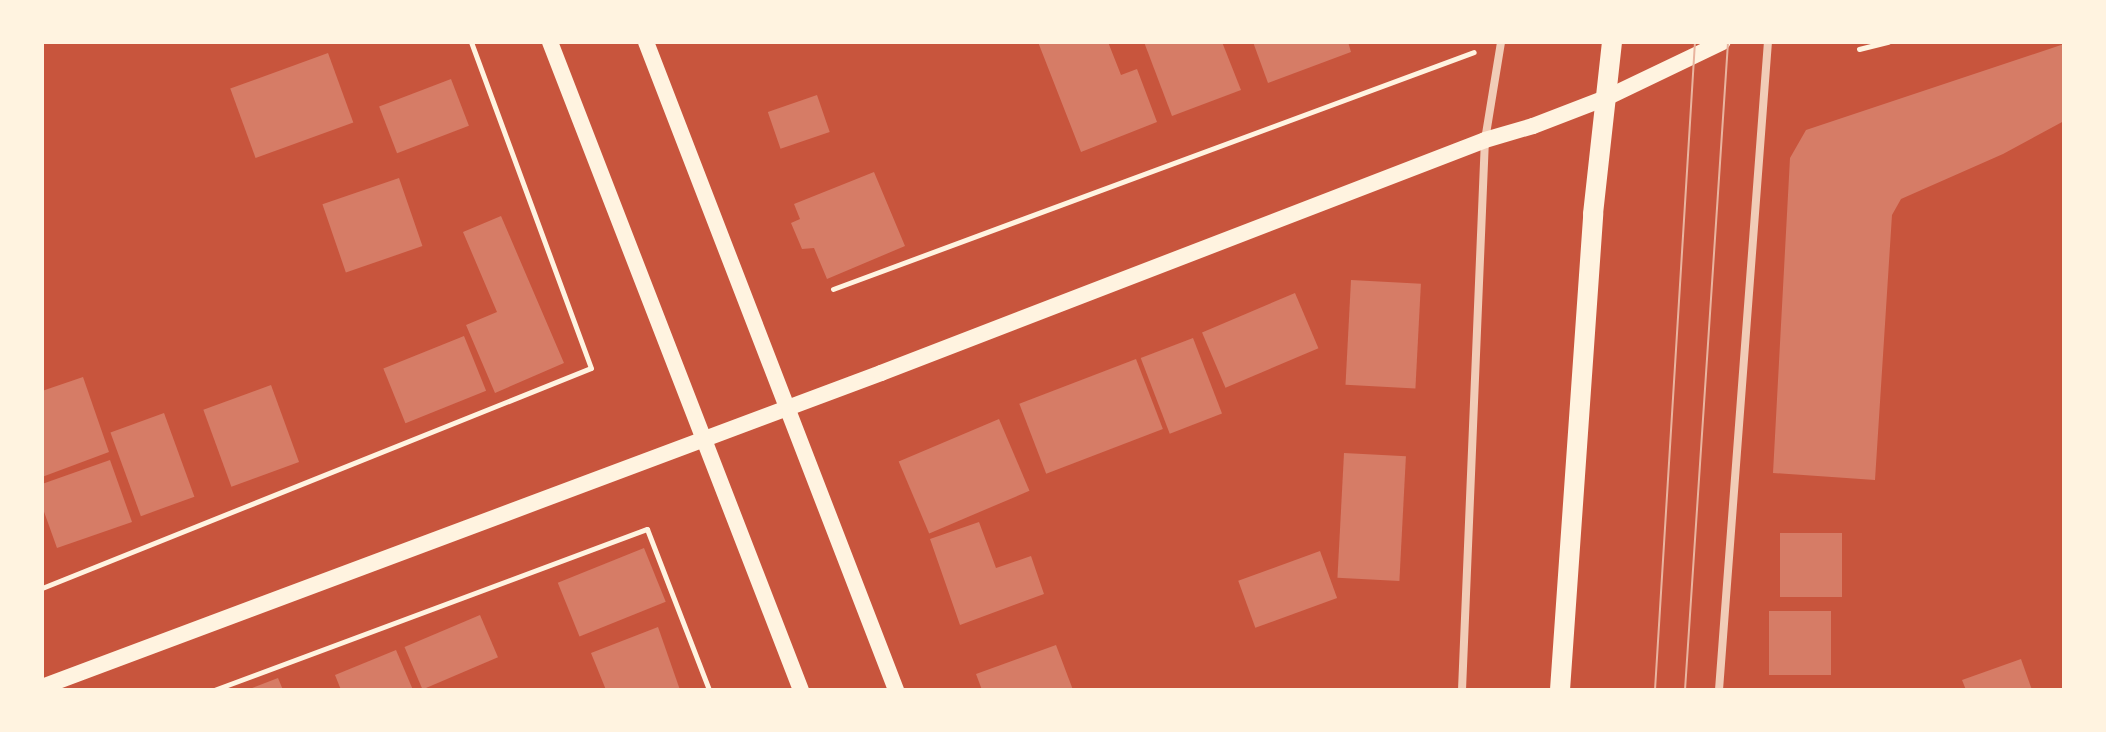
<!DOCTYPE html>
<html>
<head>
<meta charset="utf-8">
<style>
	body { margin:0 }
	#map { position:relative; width:2106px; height:732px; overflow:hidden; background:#c8553d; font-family:Lora,serif }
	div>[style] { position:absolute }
	.building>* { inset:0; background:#d67c66; transform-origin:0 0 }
	.path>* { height:5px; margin:-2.5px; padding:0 2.5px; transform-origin:2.5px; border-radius:2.5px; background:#fff3e0 }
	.minor>* { height:8px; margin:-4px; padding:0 4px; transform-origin:4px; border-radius:4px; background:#f1ccb7 }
	.secondary>* { height:16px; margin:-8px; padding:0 8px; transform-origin:8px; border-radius:8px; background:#fff3e0 }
	.primary>* { height:20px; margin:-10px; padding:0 10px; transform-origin:10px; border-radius:10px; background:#fff3e0 }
	.tram>* { height:2px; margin:-1px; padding:0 1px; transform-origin:1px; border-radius:1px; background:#e9b49f }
	span { translate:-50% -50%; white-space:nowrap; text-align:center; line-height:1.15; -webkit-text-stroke:7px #fff3e0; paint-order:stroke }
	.frame { position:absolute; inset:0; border:44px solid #fff3e0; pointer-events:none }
</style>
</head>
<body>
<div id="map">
	<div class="building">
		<i style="clip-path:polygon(1038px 42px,1108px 42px,1121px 75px,1137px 69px,1157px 122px,1081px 152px)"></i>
		<i style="clip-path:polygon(1144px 42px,1222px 42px,1241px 90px,1172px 116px)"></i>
		<i style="clip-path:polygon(1253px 42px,1348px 42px,1351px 52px,1268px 83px)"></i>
		<i style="clip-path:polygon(2064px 44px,2064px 121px,2003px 154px,1901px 199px,1892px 215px,1875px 480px,1773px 473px,1790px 158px,1806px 130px)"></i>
		<i style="left:328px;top:53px;width:74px;height:104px;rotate:70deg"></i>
		<i style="left:451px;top:79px;width:50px;height:77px;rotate:69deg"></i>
		<i style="left:817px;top:95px;width:39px;height:52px;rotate:71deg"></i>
		<i style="clip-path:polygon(874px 172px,905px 246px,827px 279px,814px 248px,802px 249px,791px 223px,800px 219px,794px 204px)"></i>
		<i style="left:399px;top:178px;width:72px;height:81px;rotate:71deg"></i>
		<i style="clip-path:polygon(501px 216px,564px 363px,495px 393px,466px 325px,497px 312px,463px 232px)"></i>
		<i style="left:1351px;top:280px;width:70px;height:105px;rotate:3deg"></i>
		<i style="left:1295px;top:293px;width:60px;height:101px;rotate:67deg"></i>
		<i style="left:464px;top:336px;width:59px;height:87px;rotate:68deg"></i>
		<i style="left:1193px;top:338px;width:81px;height:56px;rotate:69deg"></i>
		<i style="left:1136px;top:359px;width:75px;height:125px;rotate:69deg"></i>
		<i style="clip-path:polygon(83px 377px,109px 452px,42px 477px,42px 391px)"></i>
		<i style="left:271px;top:385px;width:82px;height:72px;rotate:70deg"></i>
		<i style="left:164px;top:413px;width:89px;height:57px;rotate:70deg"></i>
		<i style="left:999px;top:419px;width:78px;height:109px;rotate:67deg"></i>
		<i style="left:1344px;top:453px;width:62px;height:125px;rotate:3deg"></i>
		<i style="clip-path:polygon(110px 460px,132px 522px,57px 548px,42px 506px,42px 484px)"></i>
		<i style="clip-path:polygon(979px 522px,996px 568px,1031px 556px,1044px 594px,960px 625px,930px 539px)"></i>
		<i style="left:1780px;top:533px;width:62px;height:64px"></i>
		<i style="left:644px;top:548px;width:58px;height:93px;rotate:68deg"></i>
		<i style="left:1320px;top:551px;width:50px;height:87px;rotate:70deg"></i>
		<i style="left:1769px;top:611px;width:62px;height:64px"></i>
		<i style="left:480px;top:615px;width:46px;height:82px;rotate:67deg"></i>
		<i style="clip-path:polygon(658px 627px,680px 690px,606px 690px,591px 653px)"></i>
		<i style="clip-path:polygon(1056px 645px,1073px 690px,982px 690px,976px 674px)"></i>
		<i style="clip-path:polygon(396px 650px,413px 690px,341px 690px,335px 675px)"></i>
		<i style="clip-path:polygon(2021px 659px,2032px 690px,1966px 690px,1962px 680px)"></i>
		<i style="clip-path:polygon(278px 678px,283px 690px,247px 690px)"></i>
	</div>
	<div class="path">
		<i style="left:1859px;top:49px;width:30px;rotate:-14deg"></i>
		<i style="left:833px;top:289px;width:683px;rotate:-20.29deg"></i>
		<i style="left:42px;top:588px;width:591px;rotate:-21.84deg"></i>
		<i style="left:591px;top:368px;width:347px;rotate:-110.2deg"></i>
		<i style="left:214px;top:690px;width:462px;rotate:-20.4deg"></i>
		<i style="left:647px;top:529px;width:173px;rotate:68.9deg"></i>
	</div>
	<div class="minor">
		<i style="left:1462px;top:690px;width:550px;rotate:-87.61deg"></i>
		<i style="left:1485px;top:140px;width:99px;rotate:-80.7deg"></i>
		<i style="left:1719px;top:690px;width:650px;rotate:-85.68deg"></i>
	</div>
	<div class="secondary">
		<i style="left:550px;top:42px;width:695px;rotate:68.83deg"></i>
		<i style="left:646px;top:42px;width:695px;rotate:68.9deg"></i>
		<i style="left:42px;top:687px;width:896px;rotate:-20.52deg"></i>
		<i style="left:881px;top:373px;width:647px;rotate:-21.09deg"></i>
		<i style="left:1485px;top:140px;width:50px;rotate:-16.3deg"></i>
		<i style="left:1533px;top:126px;width:80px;rotate:-21.1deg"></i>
		<i style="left:1608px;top:97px;width:127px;rotate:-25.6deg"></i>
	</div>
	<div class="primary">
		<i style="left:1560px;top:690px;width:477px;rotate:-86deg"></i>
		<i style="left:1593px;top:214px;width:173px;rotate:-83.7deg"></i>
	</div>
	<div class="tram">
		<i style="left:1655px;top:690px;width:649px;rotate:-86.47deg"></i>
		<i style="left:1685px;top:690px;width:649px;rotate:-86.2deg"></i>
	</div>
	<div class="frame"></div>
</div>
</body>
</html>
